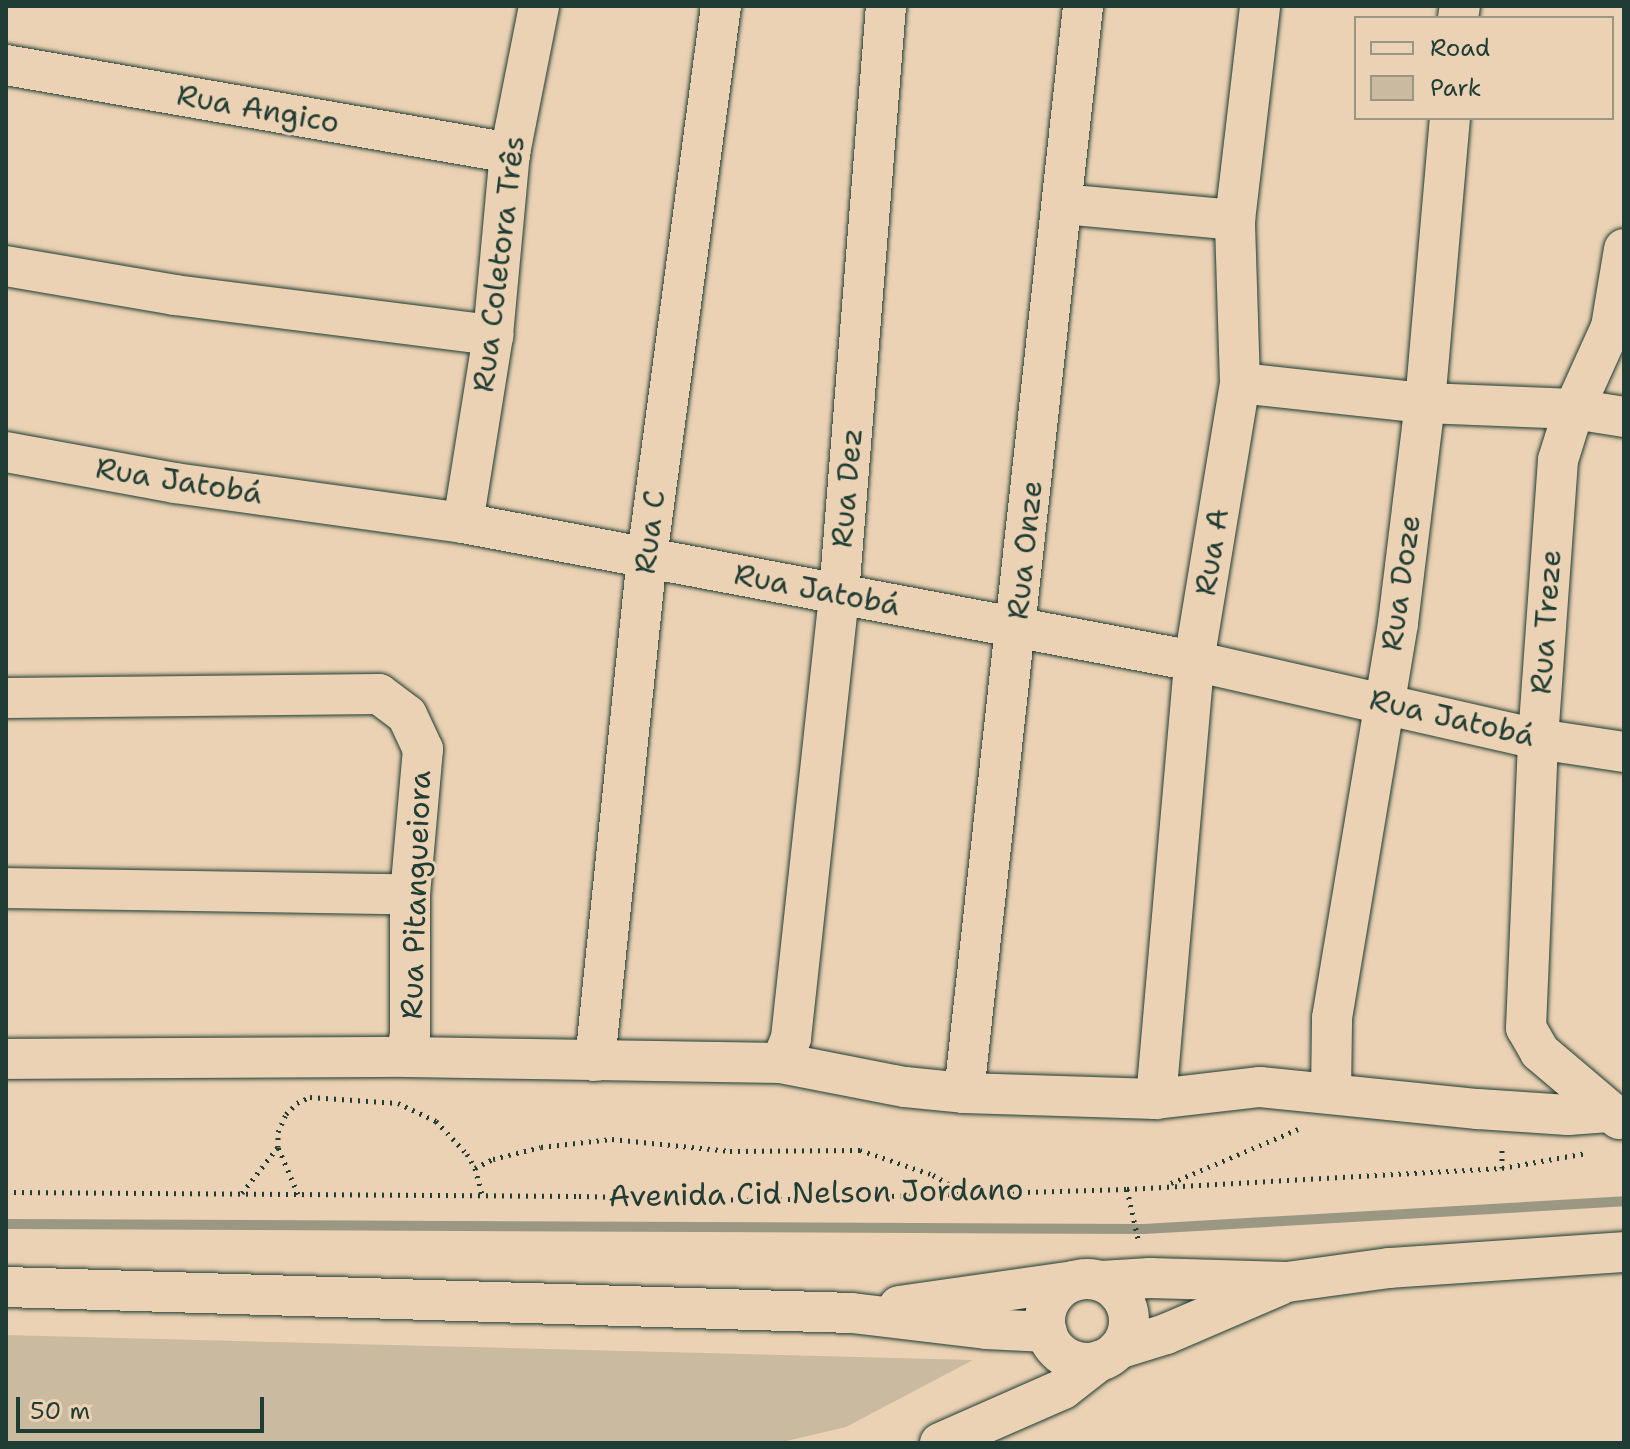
<!DOCTYPE html>
<html>
<head>
<meta charset="utf-8">
<style>
	body { margin:0 }
	#map { position:relative; width:1630px; height:1449px; overflow:hidden; background:#ecd2b4; font-family:"Shantell Sans",sans-serif }
	div>[style] { position:absolute }
	.green>* { inset:0; background:#caba9f }
	.stream>* { height:10px; margin:-5px; padding:0 5px; transform-origin:5px; border-radius:5px; background:#9a9782 }
	.path>* { height:5px; margin-top:-2.5px; transform-origin:0; background:repeating-linear-gradient(90deg,#1f3d34 0 2px,transparent 0 8px) }
	.roads { filter:drop-shadow(0 0 2px #1f3d34) drop-shadow(0 0 2px #1f3d34) }
	.minor>* { height:40px; margin:-20px; padding:0 20px; transform-origin:20px; border-radius:20px; background:#ecd2b4 }
	.minor>.ring { margin:-20px; padding:0; box-sizing:content-box; background:none; border:40px solid #ecd2b4; border-radius:50% }
	span { translate:-50% -50%; white-space:nowrap; text-align:center; line-height:1.15; -webkit-text-stroke:6px #ecd2b4; paint-order:stroke }
	.street-label { font-size:30px; color:#1f3d34 }
	.frame { position:absolute; inset:0; border:8px solid #1f3d34; pointer-events:none }
	.legend { position:absolute; left:1354px; top:16px; width:260px; height:104px; box-sizing:border-box; background:#ecd2b4; border:2px solid #9a9681; margin:0; padding:10px 14px; list-style:none; font-size:24px; color:#1f3d34 }
	.legend li { display:flex; align-items:center; gap:16px; height:40px }
	.legend b { width:40px; border:2px solid #9a9681 }
	.scale { position:absolute; left:16px; top:1397px; width:248px; height:36px; box-sizing:border-box; border:4px solid #1f3d34; border-top:0; padding-left:10px; font-size:24px; line-height:28px; white-space:nowrap; color:#1f3d34; -webkit-text-stroke:6px #ecd2b4; paint-order:stroke }
</style>
</head>
<body>
<div id="map">
	<div class="green">
		<i style="clip-path:polygon(6px 1335px,973px 1360px,846px 1427px,778px 1443px,6px 1443px)"></i>
	</div>
	<div class="stream">
		<i style="left:6px;top:1224px;width:1138px;rotate:0.25deg"></i>
		<i style="left:1144px;top:1229px;width:481px;rotate:-3.3deg"></i>
	</div>
	<div class="path">
		<i style="left:475px;top:1168px;width:20px;rotate:-27deg"></i>
		<i style="left:493px;top:1159px;width:49px;rotate:-14deg"></i>
		<i style="left:541px;top:1147px;width:71px;rotate:-6.4deg"></i>
		<i style="left:612px;top:1139px;width:119px;rotate:5.8deg"></i>
		<i style="left:730px;top:1151px;width:130px;rotate:-0.4deg"></i>
		<i style="left:860px;top:1150px;width:77px;rotate:18.9deg"></i>
		<i style="left:933px;top:1175px;width:32px;rotate:30deg"></i>
		<i style="left:1502px;top:1168px;width:22px;rotate:-90deg"></i>
		<i style="left:1171px;top:1183px;width:138px;rotate:-23deg"></i>
		<i style="left:1127px;top:1189px;width:55px;rotate:77.5deg"></i>
		<i style="left:6px;top:1192px;width:573px;rotate:0.4deg"></i>
		<i style="left:579px;top:1196px;width:177px;rotate:1.3deg"></i>
		<i style="left:756px;top:1200px;width:371px;rotate:-1.7deg"></i>
		<i style="left:1127px;top:1189px;width:376px;rotate:-3.2deg"></i>
		<i style="left:1502px;top:1168px;width:86px;rotate:-10deg"></i>
		<i style="left:242px;top:1193px;width:58px;rotate:-52deg"></i>
		<i style="left:298px;top:1194px;width:51px;rotate:-113.1deg"></i>
		<i style="left:278px;top:1147px;width:15px;rotate:-90deg"></i>
		<i style="left:278px;top:1132px;width:20px;rotate:-66deg"></i>
		<i style="left:286px;top:1114px;width:16px;rotate:-45deg"></i>
		<i style="left:297px;top:1103px;width:14px;rotate:-25deg"></i>
		<i style="left:310px;top:1097px;width:88px;rotate:3.9deg"></i>
		<i style="left:398px;top:1103px;width:42px;rotate:25.3deg"></i>
		<i style="left:436px;top:1121px;width:45px;rotate:46.8deg"></i>
		<i style="left:467px;top:1154px;width:16px;rotate:60deg"></i>
		<i style="left:475px;top:1168px;width:28px;rotate:75deg"></i>
	</div>
	<div class="roads">
		<div class="minor">
			<i style="left:1458px;top:18px;width:12px;rotate:-81deg"></i>
			<i style="left:6px;top:65px;width:512px;rotate:9.9deg"></i>
			<i style="left:1062px;top:204px;width:174px;rotate:5.3deg"></i>
			<i style="left:6px;top:266px;width:171px;rotate:9.7deg"></i>
			<i style="left:175px;top:295px;width:321px;rotate:7.2deg"></i>
			<i style="left:1240px;top:383px;width:186px;rotate:6.2deg"></i>
			<i style="left:1425px;top:403px;width:149px;rotate:2.3deg"></i>
			<i style="left:1574px;top:409px;width:51px;rotate:9.1deg"></i>
			<i style="left:6px;top:452px;width:172px;rotate:10.4deg"></i>
			<i style="left:175px;top:483px;width:291px;rotate:7.9deg"></i>
			<i style="left:463px;top:523px;width:744px;rotate:10.69deg"></i>
			<i style="left:1194px;top:661px;width:353px;rotate:12.8deg"></i>
			<i style="left:1538px;top:739px;width:87px;rotate:8.6deg"></i>
			<i style="left:463px;top:523px;width:190px;rotate:-80.9deg"></i>
			<i style="left:493px;top:335px;width:183px;rotate:-84.7deg"></i>
			<i style="left:510px;top:153px;width:150px;rotate:-78.8deg"></i>
			<i style="left:6px;top:698px;width:373px;rotate:-0.6deg"></i>
			<i style="left:379px;top:694px;width:35px;rotate:37deg"></i>
			<i style="left:407px;top:715px;width:38px;rotate:65deg"></i>
			<i style="left:423px;top:749px;width:146px;rotate:95.1deg"></i>
			<i style="left:410px;top:894px;width:140px;rotate:90deg"></i>
			<i style="left:410px;top:1034px;width:23px;rotate:100deg"></i>
			<i style="left:406px;top:1057px;width:375px;rotate:0.9deg"></i>
			<i style="left:781px;top:1063px;width:126px;rotate:11deg"></i>
			<i style="left:905px;top:1087px;width:59px;rotate:5.8deg"></i>
			<i style="left:964px;top:1093px;width:192px;rotate:1.8deg"></i>
			<i style="left:1156px;top:1099px;width:105px;rotate:-6.6deg"></i>
			<i style="left:1260px;top:1087px;width:219px;rotate:5.8deg"></i>
			<i style="left:1478px;top:1109px;width:90px;rotate:3.8deg"></i>
			<i style="left:1568px;top:1115px;width:41px;rotate:-4.2deg"></i>
			<i style="left:6px;top:888px;width:404px;rotate:0.9deg"></i>
			<i style="left:6px;top:1059px;width:400px;rotate:-0.3deg"></i>
			<i style="left:595px;top:1061px;width:507px;rotate:-84.11deg"></i>
			<i style="left:647px;top:557px;width:556px;rotate:-82.35deg"></i>
			<i style="left:781px;top:1063px;width:27px;rotate:-68deg"></i>
			<i style="left:791px;top:1038px;width:447px;rotate:-83.8deg"></i>
			<i style="left:839px;top:594px;width:590px;rotate:-85.43deg"></i>
			<i style="left:964px;top:1093px;width:1093px;rotate:-83.75deg"></i>
			<i style="left:1331px;top:1094px;width:76px;rotate:-89.2deg"></i>
			<i style="left:1332px;top:1018px;width:400px;rotate:-80.5deg"></i>
			<i style="left:1398px;top:623px;width:222px;rotate:-83deg"></i>
			<i style="left:1425px;top:403px;width:286px;rotate:-85deg"></i>
			<i style="left:1156px;top:1099px;width:440px;rotate:-85deg"></i>
			<i style="left:1194px;top:661px;width:282px;rotate:-80.6deg"></i>
			<i style="left:1240px;top:383px;width:163px;rotate:-91.8deg"></i>
			<i style="left:1235px;top:220px;width:215px;rotate:-83.3deg"></i>
			<i style="left:1619px;top:1119px;width:104px;rotate:-139.7deg"></i>
			<i style="left:1540px;top:1052px;width:28px;rotate:-120deg"></i>
			<i style="left:1526px;top:1028px;width:289px;rotate:-87.6deg"></i>
			<i style="left:1538px;top:739px;width:280px;rotate:-85.9deg"></i>
			<i style="left:1558px;top:460px;width:53px;rotate:-72.6deg"></i>
			<i style="left:1574px;top:409px;width:90px;rotate:-65.7deg"></i>
			<i style="left:1611px;top:327px;width:79px;rotate:-80.5deg"></i>
			<i class="ring" style="left:1045px;top:1279px;width:44px;height:44px"></i>
			<i style="left:1101px;top:1281px;width:49px;rotate:-3.5deg"></i>
			<i style="left:1150px;top:1278px;width:137px;rotate:1.7deg"></i>
			<i style="left:1287px;top:1282px;width:103px;rotate:-7.8deg"></i>
			<i style="left:1389px;top:1268px;width:236px;rotate:-3.9deg"></i>
			<i style="left:6px;top:1287px;width:846px;rotate:1.76deg"></i>
			<i style="left:852px;top:1313px;width:135px;rotate:6.8deg"></i>
			<i style="left:986px;top:1329px;width:61px;rotate:2.8deg"></i>
			<i style="left:899px;top:1306px;width:177px;rotate:-8.1deg"></i>
			<i style="left:1118px;top:1349px;width:50px;rotate:-17.4deg"></i>
			<i style="left:1166px;top:1334px;width:122px;rotate:-23.2deg"></i>
			<i style="left:940px;top:1443px;width:134px;rotate:-23.7deg"></i>
			<i style="left:1063px;top:1389px;width:46px;rotate:-37.9deg"></i>
		</div>
	</div>
	<div class="street-label">
		<span style="left:258px;top:109px;rotate:10deg">Rua Angico</span>
		<span style="left:499px;top:264px;rotate:-83deg">Rua Coletora Três</span>
		<span style="left:179px;top:481px;rotate:9deg">Rua Jatobá</span>
		<span style="left:847px;top:488px;rotate:-85deg">Rua Dez</span>
		<span style="left:650px;top:532px;rotate:-83deg">Rua C</span>
		<span style="left:1025px;top:550px;rotate:-84deg">Rua Onze</span>
		<span style="left:1212px;top:552px;rotate:-81deg">Rua A</span>
		<span style="left:1401px;top:583px;rotate:-82deg">Rua Doze</span>
		<span style="left:817px;top:590px;rotate:11deg">Rua Jatobá</span>
		<span style="left:1546px;top:622px;rotate:-86deg">Rua Treze</span>
		<span style="left:1452px;top:718px;rotate:13deg">Rua Jatobá</span>
		<span style="left:416px;top:895px;rotate:-88deg">Rua Pitangueiora</span>
		<span style="left:816px;top:1193px;rotate:-1deg">Avenida Cid Nelson Jordano</span>
	</div>
	<div class="frame"></div>
	<ul class="legend">
	<li><b style="height:10px;background:#ecd2b4"></b>Road</li>
	<li><b style="height:22px;background:#caba9f"></b>Park</li>
	</ul>
	<div class="scale">50 m</div>
</div>
</body>
</html>
